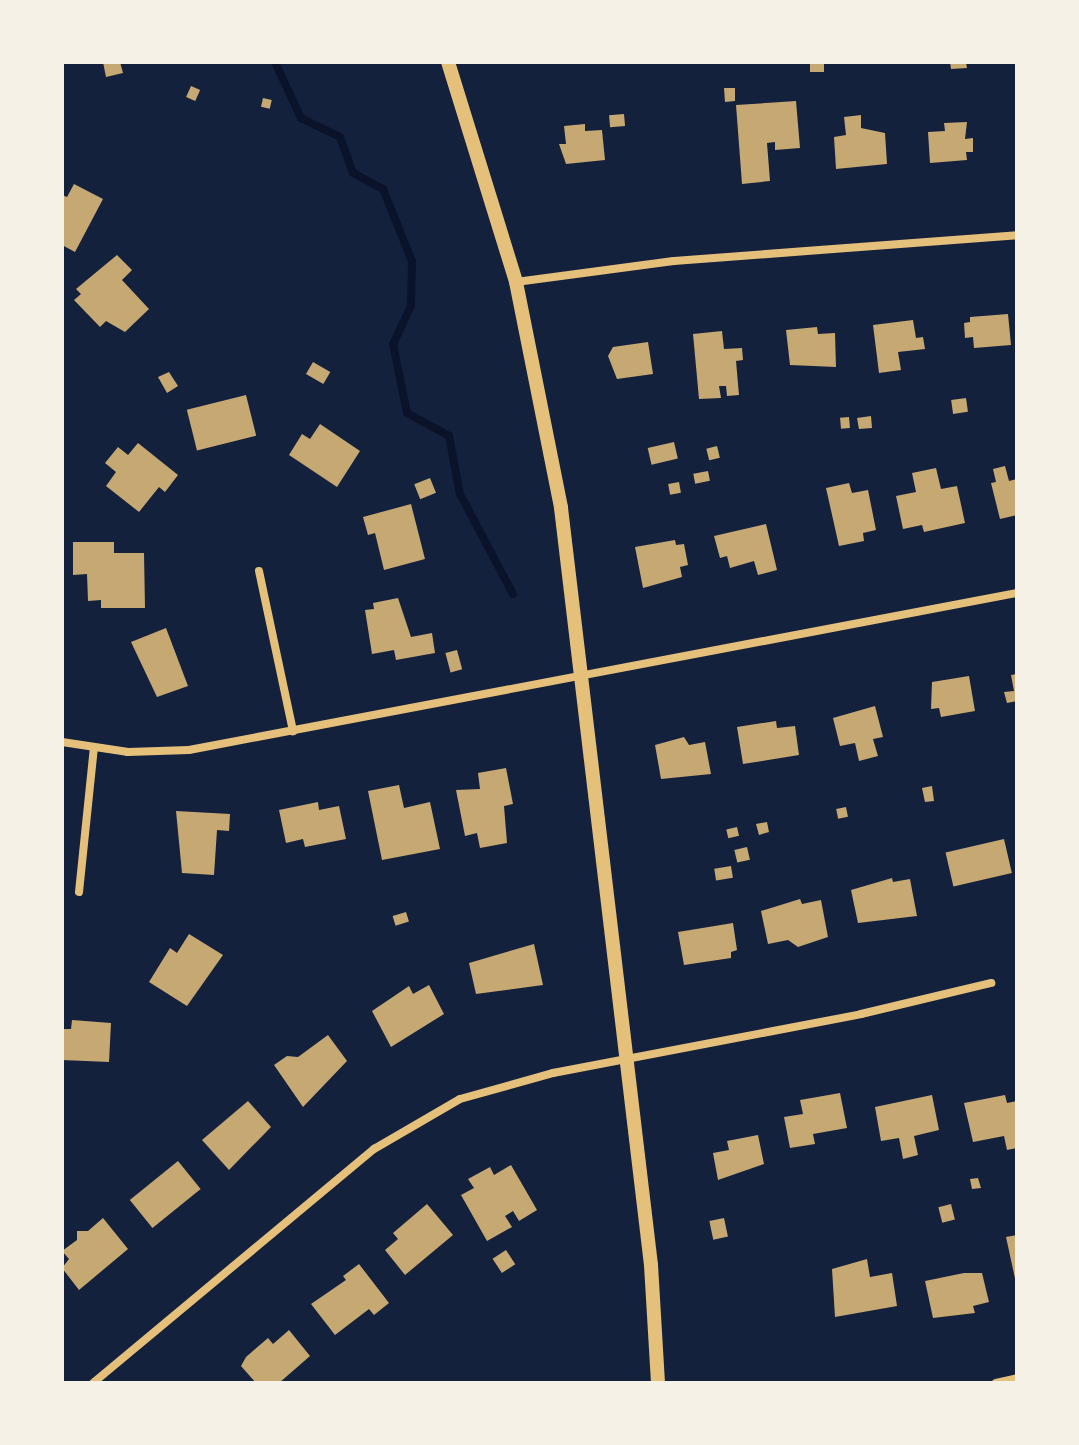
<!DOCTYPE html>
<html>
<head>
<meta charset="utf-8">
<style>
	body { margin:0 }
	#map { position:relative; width:1079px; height:1445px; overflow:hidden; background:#14213d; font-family:Karla,sans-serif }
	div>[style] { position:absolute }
	.stream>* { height:8px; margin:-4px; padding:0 4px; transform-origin:4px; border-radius:4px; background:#0b132b }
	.building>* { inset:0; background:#c6a872; transform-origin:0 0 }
	.minor>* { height:8px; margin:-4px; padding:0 4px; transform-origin:4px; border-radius:4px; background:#e5c07b }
	.tertiary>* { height:14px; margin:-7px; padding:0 7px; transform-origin:7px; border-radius:7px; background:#e5c07b }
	span { translate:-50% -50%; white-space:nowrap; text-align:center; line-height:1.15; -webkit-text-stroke:7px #f6f1e7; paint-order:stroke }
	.frame { position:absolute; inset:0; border:64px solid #f6f1e7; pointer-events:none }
</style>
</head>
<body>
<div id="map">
	<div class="stream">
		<i style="left:275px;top:62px;width:62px;rotate:65.1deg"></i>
		<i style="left:301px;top:118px;width:43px;rotate:26deg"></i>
		<i style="left:340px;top:137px;width:38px;rotate:70deg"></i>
		<i style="left:353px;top:173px;width:34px;rotate:28deg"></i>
		<i style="left:383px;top:189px;width:78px;rotate:68.1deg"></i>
		<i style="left:412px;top:261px;width:45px;rotate:91.3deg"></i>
		<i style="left:411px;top:306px;width:42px;rotate:115.3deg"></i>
		<i style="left:393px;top:344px;width:70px;rotate:78.5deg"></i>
		<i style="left:407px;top:413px;width:48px;rotate:28.7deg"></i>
		<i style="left:449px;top:436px;width:59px;rotate:79.3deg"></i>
		<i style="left:460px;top:494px;width:113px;rotate:62.1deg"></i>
	</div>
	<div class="building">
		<i style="clip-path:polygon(103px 62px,120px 62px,123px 73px,106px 77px)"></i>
		<i style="left:810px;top:62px;width:14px;height:10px"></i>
		<i style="clip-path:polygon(950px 62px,966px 62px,967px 68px,951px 69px)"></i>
		<i style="left:191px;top:86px;width:10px;height:12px;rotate:24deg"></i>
		<i style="clip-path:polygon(724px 88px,735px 88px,735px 101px,725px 102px)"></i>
		<i style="left:263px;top:98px;width:9px;height:9px;rotate:13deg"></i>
		<i style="clip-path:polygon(796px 101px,800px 148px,775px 150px,775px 142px,767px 143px,770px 181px,742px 184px,736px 105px)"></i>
		<i style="left:624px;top:114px;width:12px;height:15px;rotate:85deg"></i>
		<i style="clip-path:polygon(861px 115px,861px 128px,885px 133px,887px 164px,836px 169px,834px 137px,846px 135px,844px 117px)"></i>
		<i style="clip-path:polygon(967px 122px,965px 139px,973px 138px,973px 152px,966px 152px,967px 160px,930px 163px,928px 132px,945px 131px,944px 123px)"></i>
		<i style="clip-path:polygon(585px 124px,585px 131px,602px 130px,605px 160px,566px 164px,559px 144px,566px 144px,564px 126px)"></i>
		<i style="clip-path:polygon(74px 184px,103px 199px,75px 252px,62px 245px,62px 195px,67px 197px)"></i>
		<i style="clip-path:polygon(117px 255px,132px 270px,122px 280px,149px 309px,125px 332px,106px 321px,100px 327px,74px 300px,81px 294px,76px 289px)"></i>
		<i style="clip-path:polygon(1008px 314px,1011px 345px,974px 348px,973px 337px,965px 338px,964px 323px,970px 322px,970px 317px)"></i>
		<i style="clip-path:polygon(913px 320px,916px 338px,923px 337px,925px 349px,898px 352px,901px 370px,879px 373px,873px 325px)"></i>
		<i style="clip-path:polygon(817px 327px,818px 334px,835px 333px,836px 367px,790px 365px,786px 330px)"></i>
		<i style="clip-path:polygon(722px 331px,724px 349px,742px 348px,743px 360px,736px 361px,739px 395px,727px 396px,726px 386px,719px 386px,721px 398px,699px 399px,693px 334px)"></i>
		<i style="clip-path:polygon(648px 342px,653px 374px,617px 379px,608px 356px,613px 347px)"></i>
		<i style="left:313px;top:362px;width:20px;height:14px;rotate:30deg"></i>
		<i style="clip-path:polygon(169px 372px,178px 386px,167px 393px,158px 377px)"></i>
		<i style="left:246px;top:395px;width:42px;height:61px;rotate:76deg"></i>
		<i style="left:966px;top:398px;width:14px;height:15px;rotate:82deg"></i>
		<i style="clip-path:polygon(871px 416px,872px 428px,859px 429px,857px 418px)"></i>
		<i style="left:849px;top:417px;width:11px;height:9px;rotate:85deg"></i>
		<i style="clip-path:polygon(320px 424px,360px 451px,337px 487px,289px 455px,302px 434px,310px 439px)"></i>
		<i style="left:674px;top:442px;width:17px;height:27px;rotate:77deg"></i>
		<i style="clip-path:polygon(138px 443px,178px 475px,165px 492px,159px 487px,139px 512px,106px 486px,116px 472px,105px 463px,118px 447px,128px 455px)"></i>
		<i style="left:717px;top:446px;width:12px;height:11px;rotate:76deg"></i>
		<i style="clip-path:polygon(1005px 466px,1009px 481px,1017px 479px,1017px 515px,1000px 519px,991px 483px,996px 482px,993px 469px)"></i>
		<i style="clip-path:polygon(936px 468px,941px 489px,957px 486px,965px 523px,924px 532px,922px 525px,903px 529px,896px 496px,916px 492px,912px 473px)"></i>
		<i style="left:708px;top:471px;width:10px;height:15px;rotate:79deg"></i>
		<i style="left:430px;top:478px;width:16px;height:17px;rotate:68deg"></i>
		<i style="left:679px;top:482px;width:11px;height:11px;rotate:80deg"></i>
		<i style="clip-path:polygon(849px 483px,852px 493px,868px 490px,876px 530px,863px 533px,864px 541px,839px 546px,826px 488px)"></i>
		<i style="clip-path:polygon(411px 504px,425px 559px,384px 570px,375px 533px,368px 535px,363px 517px)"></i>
		<i style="clip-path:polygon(766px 524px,777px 570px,758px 575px,754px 561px,730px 568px,727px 556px,720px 558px,714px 536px)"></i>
		<i style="clip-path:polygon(675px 540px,676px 545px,684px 544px,688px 565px,680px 567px,682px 577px,643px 588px,635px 547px)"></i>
		<i style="clip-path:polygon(73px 542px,114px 542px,114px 553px,144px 553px,145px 608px,101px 608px,101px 600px,88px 601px,87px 574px,73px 575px)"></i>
		<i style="clip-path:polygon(398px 598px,411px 637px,432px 633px,435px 653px,396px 660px,394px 650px,372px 654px,365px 610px,374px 609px,373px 603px)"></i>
		<i style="clip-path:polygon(166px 628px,188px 686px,157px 697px,131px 642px)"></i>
		<i style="left:457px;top:650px;width:20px;height:12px;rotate:75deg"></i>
		<i style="clip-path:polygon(1017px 674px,1017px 701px,1007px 703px,1004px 692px,1014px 691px,1011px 675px)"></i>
		<i style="clip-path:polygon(969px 676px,975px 711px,941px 717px,939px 708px,931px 709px,932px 682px)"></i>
		<i style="clip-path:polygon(875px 706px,883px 737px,873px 739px,878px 756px,859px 761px,855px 743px,840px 746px,833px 718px)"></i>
		<i style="clip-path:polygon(776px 721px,777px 728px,795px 726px,799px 755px,743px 764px,737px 727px)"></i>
		<i style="clip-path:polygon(684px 737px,689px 745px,705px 742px,711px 774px,661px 779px,655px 745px)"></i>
		<i style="clip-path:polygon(506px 768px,513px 804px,504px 806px,507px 843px,480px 848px,477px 833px,465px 836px,456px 790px,480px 789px,478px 773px)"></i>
		<i style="clip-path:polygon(399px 785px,404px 808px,430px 802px,440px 849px,382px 860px,368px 791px)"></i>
		<i style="clip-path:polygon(932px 786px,934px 801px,925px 802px,922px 788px)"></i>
		<i style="clip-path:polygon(318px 802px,319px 810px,339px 806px,346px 839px,305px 847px,303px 839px,286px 843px,279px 810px)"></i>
		<i style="left:846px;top:807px;width:10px;height:10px;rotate:79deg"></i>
		<i style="clip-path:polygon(176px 811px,230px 814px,229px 831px,217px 830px,214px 875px,182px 873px)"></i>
		<i style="clip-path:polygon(767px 822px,769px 832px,759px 835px,756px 824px)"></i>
		<i style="left:737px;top:827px;width:9px;height:11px;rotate:77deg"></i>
		<i style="left:1004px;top:839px;width:35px;height:60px;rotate:77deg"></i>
		<i style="left:747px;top:847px;width:13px;height:13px;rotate:77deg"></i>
		<i style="left:731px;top:866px;width:12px;height:17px;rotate:81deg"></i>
		<i style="clip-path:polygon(892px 878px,893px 882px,910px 879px,917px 916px,858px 923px,851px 890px)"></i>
		<i style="clip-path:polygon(800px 899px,802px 904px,821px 900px,828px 937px,798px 947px,788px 940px,768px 944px,761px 911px)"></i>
		<i style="left:406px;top:912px;width:10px;height:14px;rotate:73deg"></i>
		<i style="clip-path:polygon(733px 923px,737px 950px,731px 952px,731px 958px,684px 965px,678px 932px)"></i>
		<i style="clip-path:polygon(189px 934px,223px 955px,187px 1006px,149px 982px,170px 948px,177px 953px)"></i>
		<i style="clip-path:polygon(534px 944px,543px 985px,476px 994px,469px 963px)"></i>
		<i style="clip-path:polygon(429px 985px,444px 1014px,391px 1047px,372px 1011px,409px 986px,413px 994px)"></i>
		<i style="clip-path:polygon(72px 1020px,111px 1023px,109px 1062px,62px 1060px,62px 1029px,71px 1029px)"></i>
		<i style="clip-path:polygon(328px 1035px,347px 1061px,303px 1107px,274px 1065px,287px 1056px,298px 1057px)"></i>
		<i style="clip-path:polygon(840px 1093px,847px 1128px,813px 1134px,815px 1144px,790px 1148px,784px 1117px,803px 1114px,800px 1100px)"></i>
		<i style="clip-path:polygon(932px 1095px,939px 1130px,914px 1136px,918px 1155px,903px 1159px,899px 1138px,881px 1141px,875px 1107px)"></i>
		<i style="clip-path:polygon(1005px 1095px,1007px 1103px,1017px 1101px,1017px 1148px,1007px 1150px,1004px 1136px,973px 1142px,964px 1103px)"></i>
		<i style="clip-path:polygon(248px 1101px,271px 1127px,229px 1170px,202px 1140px)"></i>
		<i style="clip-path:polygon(758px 1135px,764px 1164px,718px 1180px,713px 1153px,729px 1150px,727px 1141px)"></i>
		<i style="left:178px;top:1161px;width:36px;height:62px;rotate:51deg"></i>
		<i style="clip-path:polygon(511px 1165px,537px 1210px,519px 1221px,513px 1211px,505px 1216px,512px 1227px,487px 1241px,461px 1195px,474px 1188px,468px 1179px,490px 1167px,494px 1175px)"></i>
		<i style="clip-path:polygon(978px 1178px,981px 1188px,972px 1189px,970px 1179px)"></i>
		<i style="clip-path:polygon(427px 1204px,453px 1235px,405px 1275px,385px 1250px,398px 1239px,393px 1233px)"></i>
		<i style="left:951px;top:1204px;width:16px;height:13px;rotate:76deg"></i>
		<i style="clip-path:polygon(103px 1218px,128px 1249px,79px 1290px,62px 1268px,69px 1259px,62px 1251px,77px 1240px,77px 1231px,88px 1231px)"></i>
		<i style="left:724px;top:1218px;width:19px;height:15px;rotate:78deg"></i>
		<i style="clip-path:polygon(1017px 1235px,1017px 1283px,1016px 1283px,1006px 1237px)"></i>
		<i style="left:506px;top:1250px;width:17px;height:16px;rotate:57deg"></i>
		<i style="clip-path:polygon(867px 1259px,870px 1277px,892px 1273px,897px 1306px,835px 1317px,832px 1269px)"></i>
		<i style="clip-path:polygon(359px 1264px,389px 1303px,374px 1315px,369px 1309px,335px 1335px,311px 1304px,346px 1280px,343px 1276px)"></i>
		<i style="clip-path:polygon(964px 1273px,982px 1273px,989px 1302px,973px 1306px,975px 1313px,933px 1318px,925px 1281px)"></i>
		<i style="clip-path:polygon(289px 1330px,310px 1356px,279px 1383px,256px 1383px,241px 1366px,246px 1357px,268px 1338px,273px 1344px)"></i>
	</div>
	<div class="minor">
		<i style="left:516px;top:282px;width:159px;rotate:-7.6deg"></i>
		<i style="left:674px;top:261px;width:344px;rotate:-4.3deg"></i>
		<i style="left:259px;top:571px;width:164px;rotate:78deg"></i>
		<i style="left:62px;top:742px;width:67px;rotate:8.6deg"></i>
		<i style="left:128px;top:752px;width:61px;rotate:-1.9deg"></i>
		<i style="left:189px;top:750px;width:843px;rotate:-10.74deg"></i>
		<i style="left:79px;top:892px;width:145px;rotate:-84.1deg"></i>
		<i style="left:93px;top:1383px;width:366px;rotate:-39.8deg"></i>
		<i style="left:374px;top:1149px;width:99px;rotate:-30.2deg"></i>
		<i style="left:460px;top:1099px;width:97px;rotate:-15.6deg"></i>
		<i style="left:553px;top:1073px;width:314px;rotate:-10.8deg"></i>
		<i style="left:861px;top:1014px;width:134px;rotate:-13.4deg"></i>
		<i style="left:996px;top:1383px;width:22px;rotate:-13deg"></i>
	</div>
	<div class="tertiary">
		<i style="left:448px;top:62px;width:230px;rotate:72.8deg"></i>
		<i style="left:516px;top:282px;width:230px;rotate:78.7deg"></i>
		<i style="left:561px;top:508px;width:762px;rotate:83.22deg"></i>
		<i style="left:651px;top:1265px;width:118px;rotate:86.6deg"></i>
	</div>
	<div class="frame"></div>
</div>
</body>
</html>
